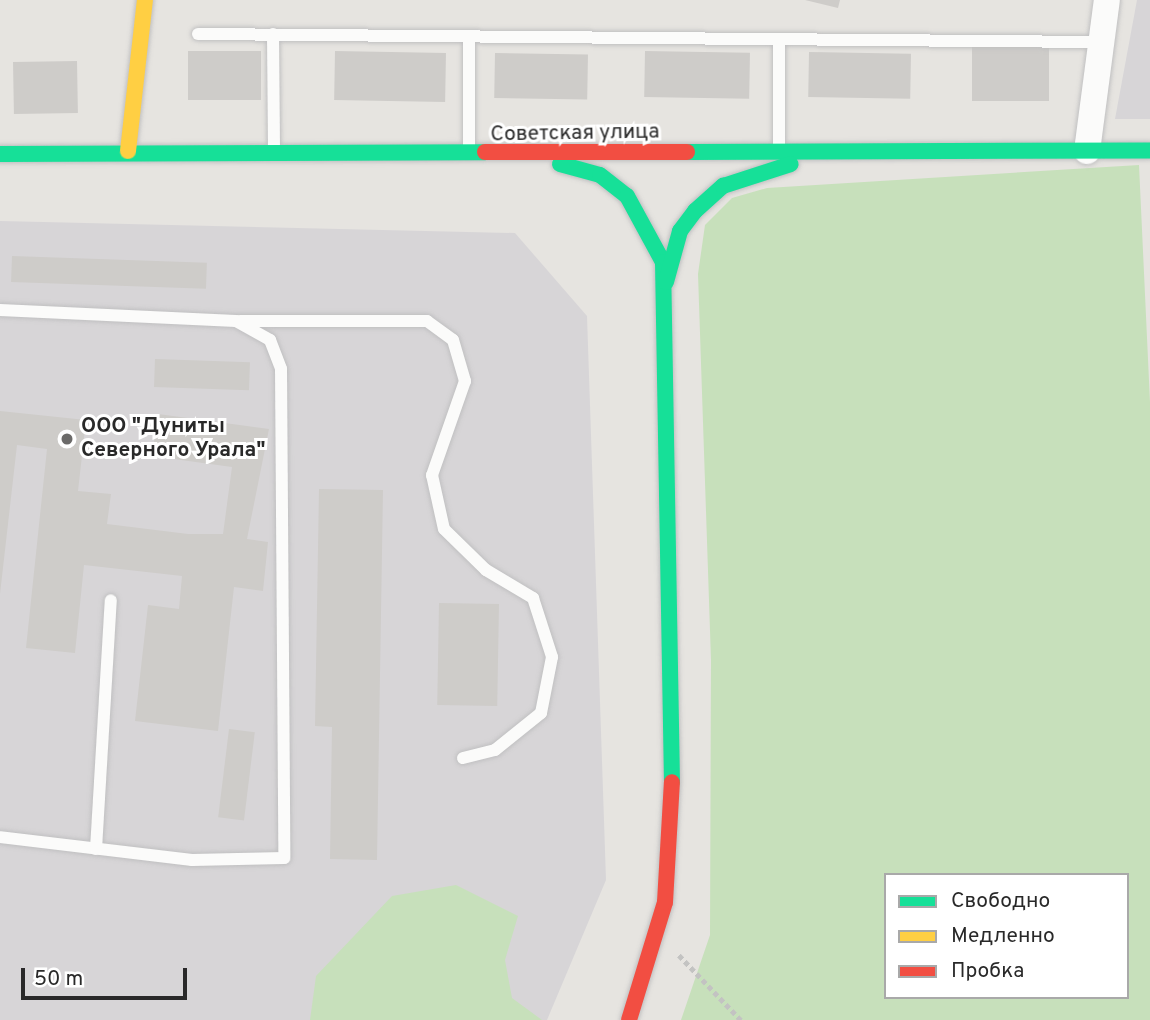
<!DOCTYPE html>
<html>
<head>
<meta charset="utf-8">
<style>
	body { margin:0 }
	#map { position:relative; width:1150px; height:1020px; overflow:hidden; background:#e6e4e0; font-family:Overpass,sans-serif }
	div>[style] { position:absolute }
	.industrial>* { inset:0; background:#d7d5d7 }
	.green>* { inset:0; background:#c7e0bb }
	.building>* { inset:0; background:#ceccc9; transform-origin:0 0 }
	.path>* { height:4.5px; margin-top:-2.25px; transform-origin:0; background:repeating-linear-gradient(90deg,#c3c3c2 0 5px,transparent 0 8.5px) }
	.roads { filter:drop-shadow(0 0 2px #c0c0c1) drop-shadow(0 0 2px #c0c0c1) }
	.lane>* { height:12px; margin:-6px; padding:0 6px; transform-origin:6px; border-radius:6px; background:#fbfbfa }
	.street>* { height:26px; margin:-13px; padding:0 13px; transform-origin:13px; border-radius:13px; background:#fbfbfa }
	.fast>* { height:16px; margin:-8px; padding:0 8px; transform-origin:8px; border-radius:8px; background:#16e098 }
	.slow>* { height:16px; margin:-8px; padding:0 8px; transform-origin:8px; border-radius:8px; background:#ffcf43 }
	.jam>* { height:16px; margin:-8px; padding:0 8px; transform-origin:8px; border-radius:8px; background:#f24e42 }
	.dots>* { width:19px; height:19px; translate:-50% -50%; box-sizing:border-box; border:4px solid #fff; border-radius:50% }
	span { translate:-50% -50%; white-space:nowrap; text-align:center; line-height:1.15; -webkit-text-stroke:6px #fff; paint-order:stroke }
	.street-label { font-size:21px; color:#292929 }
	.poi-label { font-size:21px; color:#292929; font-weight:700 }
	.left { translate:0 -50%; text-align:left }
	.legend { position:absolute; left:884px; top:873px; width:245px; height:126px; box-sizing:border-box; background:#fff; border:2px solid #a9a9a9; margin:0; padding:9px 12px; list-style:none; font-size:21px; color:#292929 }
	.legend li { display:flex; align-items:center; gap:14px; height:35px }
	.legend b { width:35px; border:2px solid #a9a9a9 }
	.scale { position:absolute; left:21px; top:968px; width:166px; height:32px; box-sizing:border-box; border:4px solid #292929; border-top:0; padding-left:9px; font-size:21px; line-height:24px; white-space:nowrap; color:#292929; -webkit-text-stroke:5px #fff; paint-order:stroke }
</style>
</head>
<body>
<div id="map">
	<div class="industrial">
		<i style="clip-path:polygon(1137px 0,1150px 0,1150px 119px,1115px 119px)"></i>
		<i style="clip-path:polygon(0 221px,515px 233px,587px 316px,606px 880px,547px 1020px,0 1020px)"></i>
	</div>
	<div class="green">
		<i style="clip-path:polygon(evenodd,1139px 165px,1150px 402px,1150px 1020px,681px 1020px,710px 935px,711px 660px,698px 274px,705px 225px,732px 198px,767px 188px,1139px 165px,886px 875px,1127px 875px,1127px 997px,886px 997px,886px 875px)"></i>
		<i style="clip-path:polygon(456px 885px,518px 916px,505px 960px,512px 998px,542px 1020px,310px 1020px,316px 976px,392px 896px)"></i>
	</div>
	<div class="building">
		<i style="clip-path:polygon(805px 0,840px 0,838px 8px)"></i>
		<i style="left:972px;top:46px;width:77px;height:55px"></i>
		<i style="left:188px;top:51px;width:73px;height:49px"></i>
		<i style="left:335px;top:51px;width:111px;height:49px;rotate:1deg"></i>
		<i style="left:645px;top:51px;width:105px;height:46px;rotate:1deg"></i>
		<i style="left:809px;top:52px;width:102px;height:45px;rotate:1deg"></i>
		<i style="left:495px;top:53px;width:93px;height:45px;rotate:1deg"></i>
		<i style="left:77px;top:61px;width:52px;height:64px;rotate:89deg"></i>
		<i style="left:12px;top:256px;width:195px;height:26px;rotate:2deg"></i>
		<i style="left:155px;top:359px;width:95px;height:28px;rotate:2deg"></i>
		<i style="clip-path:polygon(0 411px,86px 420px,78px 491px,111px 494px,107px 524px,188px 534px,223px 534px,232px 467px,152px 456px,158px 414px,269px 429px,247px 539px,268px 542px,263px 591px,234px 587px,218px 731px,135px 721px,148px 605px,179px 609px,182px 576px,84px 565px,75px 653px,26px 648px,47px 449px,17px 445px,0 594px)"></i>
		<i style="clip-path:polygon(319px 489px,383px 490px,377px 860px,330px 859px,332px 727px,315px 726px)"></i>
		<i style="left:439px;top:603px;width:60px;height:102px;rotate:1deg"></i>
		<i style="left:229px;top:729px;width:26px;height:89px;rotate:7deg"></i>
	</div>
	<div class="path">
		<i style="left:679px;top:955px;width:90px;rotate:46.4deg"></i>
	</div>
	<div class="roads">
		<div class="lane">
			<i style="left:198px;top:34px;width:903px;rotate:0.51deg"></i>
			<i style="left:273px;top:34px;width:115px;rotate:89.5deg"></i>
			<i style="left:469px;top:36px;width:112px;rotate:90deg"></i>
			<i style="left:779px;top:39px;width:108px;rotate:90deg"></i>
			<i style="left:0;top:310px;width:236px;rotate:2.7deg"></i>
			<i style="left:236px;top:321px;width:39px;rotate:29deg"></i>
			<i style="left:270px;top:340px;width:31px;rotate:69deg"></i>
			<i style="left:281px;top:369px;width:489px;rotate:89.6deg"></i>
			<i style="left:284px;top:858px;width:92px;rotate:178.8deg"></i>
			<i style="left:192px;top:860px;width:193px;rotate:-173.2deg"></i>
			<i style="left:240px;top:321px;width:187px"></i>
			<i style="left:427px;top:321px;width:32px;rotate:36deg"></i>
			<i style="left:453px;top:340px;width:43px;rotate:73.7deg"></i>
			<i style="left:465px;top:381px;width:100px;rotate:109.3deg"></i>
			<i style="left:432px;top:475px;width:55px;rotate:77.5deg"></i>
			<i style="left:444px;top:529px;width:59px;rotate:44.3deg"></i>
			<i style="left:486px;top:570px;width:55px;rotate:30.8deg"></i>
			<i style="left:533px;top:598px;width:62px;rotate:72.1deg"></i>
			<i style="left:552px;top:657px;width:57px;rotate:101.1deg"></i>
			<i style="left:541px;top:713px;width:59px;rotate:141.2deg"></i>
			<i style="left:495px;top:750px;width:33px;rotate:166deg"></i>
			<i style="left:96px;top:849px;width:249px;rotate:-86.6deg"></i>
		</div>
		<div class="street">
			<i style="left:1087px;top:151px;width:152px;rotate:-82.5deg"></i>
		</div>
		<div class="fast">
			<i style="left:687px;top:152px;width:463px;rotate:-0.2deg"></i>
			<i style="left:0;top:154px;width:485px;rotate:-0.2deg"></i>
			<i style="left:560px;top:164px;width:41px;rotate:15.4deg"></i>
			<i style="left:600px;top:175px;width:34px;rotate:38deg"></i>
			<i style="left:627px;top:196px;width:75px;rotate:61.4deg"></i>
			<i style="left:663px;top:262px;width:520px;rotate:89.01deg"></i>
			<i style="left:666px;top:282px;width:53px;rotate:-74.6deg"></i>
			<i style="left:680px;top:231px;width:25px;rotate:-53deg"></i>
			<i style="left:695px;top:211px;width:38px;rotate:-42deg"></i>
			<i style="left:723px;top:186px;width:71px;rotate:-17.9deg"></i>
		</div>
		<div class="slow">
			<i style="left:128px;top:151px;width:152px;rotate:-83.6deg"></i>
		</div>
		<div class="jam">
			<i style="left:485px;top:152px;width:202px"></i>
			<i style="left:629px;top:1020px;width:123px;rotate:-73deg"></i>
			<i style="left:665px;top:902px;width:120px;rotate:-86.7deg"></i>
		</div>
	</div>
	<div class="dots">
		<i style="left:67px;top:439px;background:#6b6a69"></i>
	</div>
	<div class="street-label">
		<span style="left:575px;top:134px;rotate:-1deg">Советская улица</span>
	</div>
	<div class="poi-label">
		<span class="left" style="left:81px;top:439px">ООО "Дуниты<br>Северного Урала"</span>
	</div>
	<ul class="legend">
	<li><b style="height:9px;background:#16e098"></b>Свободно</li>
	<li><b style="height:9px;background:#ffcf43"></b>Медленно</li>
	<li><b style="height:9px;background:#f24e42"></b>Пробка</li>
	</ul>
	<div class="scale">50 m</div>
</div>
</body>
</html>
